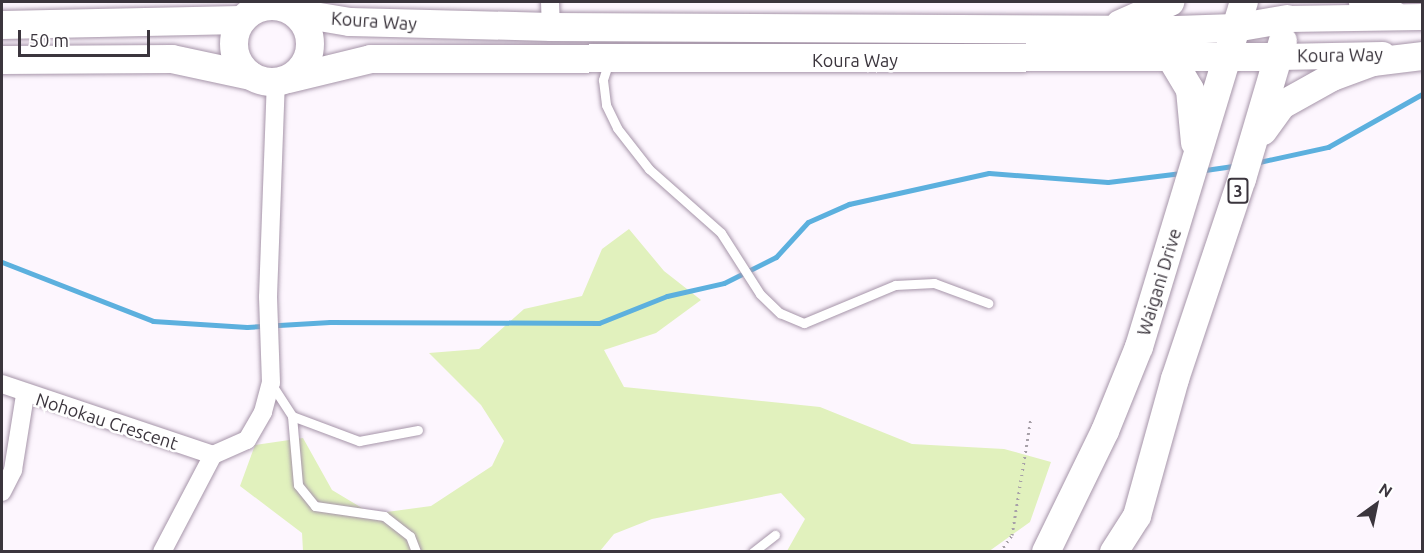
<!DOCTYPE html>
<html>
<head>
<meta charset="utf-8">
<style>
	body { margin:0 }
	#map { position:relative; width:1424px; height:553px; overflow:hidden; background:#fdf6fe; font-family:Ubuntu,sans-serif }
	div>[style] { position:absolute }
	.green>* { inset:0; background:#e1f1bd }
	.stream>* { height:5px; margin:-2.5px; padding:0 2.5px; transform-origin:2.5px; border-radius:2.5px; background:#5cb0de }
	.path>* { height:3px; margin-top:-1.5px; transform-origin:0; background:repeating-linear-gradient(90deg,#a7a0a8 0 1.5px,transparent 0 6px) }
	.roads { filter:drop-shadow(0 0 2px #a695a9) drop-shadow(0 0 2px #a695a9) }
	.service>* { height:9px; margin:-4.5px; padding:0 4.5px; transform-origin:4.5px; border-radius:4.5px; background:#fff }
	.minor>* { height:18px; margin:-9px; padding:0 9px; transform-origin:9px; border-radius:9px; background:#fff }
	.secondary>* { height:26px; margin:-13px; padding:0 13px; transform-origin:13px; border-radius:13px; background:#fff }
	.trunk>* { height:28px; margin:-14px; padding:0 14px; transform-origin:14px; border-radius:14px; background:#fff }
	.trunk>.ring { margin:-14px; padding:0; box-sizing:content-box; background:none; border:28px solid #fff; border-radius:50% }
	span { translate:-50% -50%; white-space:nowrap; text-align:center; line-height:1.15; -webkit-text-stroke:5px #fff; paint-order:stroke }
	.shield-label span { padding:2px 4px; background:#fff; border:2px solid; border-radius:4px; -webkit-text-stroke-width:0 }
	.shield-label { font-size:16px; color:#3b353d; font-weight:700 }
	.street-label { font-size:18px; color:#3b353d }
	.frame { position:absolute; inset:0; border:3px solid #3b353d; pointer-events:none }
	.north { position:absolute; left:1346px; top:475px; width:60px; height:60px; -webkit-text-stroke:4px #fff; paint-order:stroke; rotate:33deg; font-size:16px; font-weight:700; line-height:24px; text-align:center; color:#3b353d }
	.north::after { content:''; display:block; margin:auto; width:21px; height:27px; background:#3b353d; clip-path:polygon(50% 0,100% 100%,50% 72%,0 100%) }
	.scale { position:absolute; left:18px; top:30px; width:132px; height:27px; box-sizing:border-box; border:3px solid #3b353d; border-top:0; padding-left:8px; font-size:18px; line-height:21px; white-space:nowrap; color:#3b353d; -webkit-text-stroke:4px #fff; paint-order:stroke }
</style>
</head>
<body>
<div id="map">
	<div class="green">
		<i style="clip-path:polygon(629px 229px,664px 271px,701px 300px,656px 333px,604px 350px,624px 387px,820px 407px,912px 444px,1004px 449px,1051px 462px,1030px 522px,988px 552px,787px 551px,805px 519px,781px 493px,652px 519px,614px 534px,600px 551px,303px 551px,302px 533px,240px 486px,255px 445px,303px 438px,332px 490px,372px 514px,431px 506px,492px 466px,504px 441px,481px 405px,429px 353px,479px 349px,524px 309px,582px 296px,602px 249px)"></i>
	</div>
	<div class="stream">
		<i style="left:1259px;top:162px;width:71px;rotate:-12.3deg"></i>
		<i style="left:1328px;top:147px;width:108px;rotate:-29.4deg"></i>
		<i style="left:1205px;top:170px;width:30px;rotate:-8deg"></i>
		<i style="left:2px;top:262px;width:162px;rotate:21.3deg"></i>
		<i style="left:153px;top:321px;width:94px;rotate:3.7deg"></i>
		<i style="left:247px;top:327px;width:83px;rotate:-3.4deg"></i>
		<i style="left:330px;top:322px;width:269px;rotate:0.2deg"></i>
		<i style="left:599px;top:323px;width:73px;rotate:-21.7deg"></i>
		<i style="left:667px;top:296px;width:58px;rotate:-12.8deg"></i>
		<i style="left:724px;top:283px;width:58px;rotate:-26.6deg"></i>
		<i style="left:776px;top:257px;width:47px;rotate:-47.6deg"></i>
		<i style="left:808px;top:222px;width:45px;rotate:-23.7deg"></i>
		<i style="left:849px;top:204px;width:143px;rotate:-12.5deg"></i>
		<i style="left:989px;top:173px;width:119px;rotate:4.3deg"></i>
		<i style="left:1108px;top:182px;width:74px;rotate:-7deg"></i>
	</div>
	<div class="path">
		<i style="left:1000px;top:552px;width:21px;rotate:-55deg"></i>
		<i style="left:1012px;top:535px;width:119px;rotate:-80.8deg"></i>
	</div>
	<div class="roads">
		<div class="service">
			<i style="left:609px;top:61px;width:20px;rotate:108deg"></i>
			<i style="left:603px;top:80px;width:25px;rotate:83deg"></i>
			<i style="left:606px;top:105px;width:25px;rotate:64deg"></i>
			<i style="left:617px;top:128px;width:52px;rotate:52deg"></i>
			<i style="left:649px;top:169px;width:96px;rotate:41.6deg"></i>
			<i style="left:721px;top:233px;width:72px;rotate:57.4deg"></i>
			<i style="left:760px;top:294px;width:28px;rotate:44deg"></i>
			<i style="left:780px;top:313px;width:26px;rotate:23deg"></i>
			<i style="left:804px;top:323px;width:99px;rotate:-22.7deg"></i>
			<i style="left:895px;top:285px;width:39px;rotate:-3deg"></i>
			<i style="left:934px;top:283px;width:58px;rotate:20.3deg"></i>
			<i style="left:272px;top:385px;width:37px;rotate:57deg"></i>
			<i style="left:292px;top:416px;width:72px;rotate:20.5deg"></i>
			<i style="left:359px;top:441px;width:60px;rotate:-10.6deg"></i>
			<i style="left:292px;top:416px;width:69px;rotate:85deg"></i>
			<i style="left:298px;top:485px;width:27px;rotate:51deg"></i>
			<i style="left:315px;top:506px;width:70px;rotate:8.2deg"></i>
			<i style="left:384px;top:516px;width:33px;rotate:38deg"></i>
			<i style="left:410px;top:536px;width:17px;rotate:69deg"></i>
			<i style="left:753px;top:552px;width:28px;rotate:-38deg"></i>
		</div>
		<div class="minor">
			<i style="left:550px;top:2px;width:25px;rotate:88deg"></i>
			<i style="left:2px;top:384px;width:223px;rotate:18.6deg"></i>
			<i style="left:2px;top:492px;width:25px;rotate:-63deg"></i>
			<i style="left:13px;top:470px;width:76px;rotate:-80.9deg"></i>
			<i style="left:162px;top:552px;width:110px;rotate:-62.3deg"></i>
			<i style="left:213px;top:455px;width:37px;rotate:-24deg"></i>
			<i style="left:247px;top:440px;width:32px;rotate:-60deg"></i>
			<i style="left:263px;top:412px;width:30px;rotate:-75deg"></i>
			<i style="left:271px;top:383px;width:86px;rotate:-92deg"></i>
			<i style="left:268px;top:297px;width:215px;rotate:-87.9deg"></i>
		</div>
		<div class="secondary">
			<i style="left:1287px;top:19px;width:135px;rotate:-0.8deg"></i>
			<i style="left:1280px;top:57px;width:103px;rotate:-1.1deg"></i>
		</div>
		<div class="trunk">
			<i style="left:1363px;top:2px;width:34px;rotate:23deg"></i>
			<i class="ring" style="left:234px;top:6px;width:48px;height:48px"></i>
			<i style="left:296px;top:13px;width:55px;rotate:9.5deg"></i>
			<i style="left:350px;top:22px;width:201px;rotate:1.4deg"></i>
			<i style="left:551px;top:27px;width:625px;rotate:0.28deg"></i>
			<i style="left:1176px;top:30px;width:59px;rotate:-1.9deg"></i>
			<i style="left:1235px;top:28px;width:53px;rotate:-9.8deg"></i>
			<i style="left:1120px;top:24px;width:55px;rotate:-23.7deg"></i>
			<i style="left:2px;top:25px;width:239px;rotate:-1.2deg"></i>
			<i style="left:1171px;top:58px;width:37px;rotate:59deg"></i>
			<i style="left:1190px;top:90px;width:53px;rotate:84.6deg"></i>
			<i style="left:2px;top:60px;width:170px;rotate:-0.3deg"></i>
			<i style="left:172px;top:59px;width:81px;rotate:12.1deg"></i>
			<i style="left:289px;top:79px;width:84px;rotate:-13.7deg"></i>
			<i style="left:371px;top:59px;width:909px;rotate:-0.13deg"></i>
			<i style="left:1263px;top:131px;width:32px;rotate:-54deg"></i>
			<i style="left:1282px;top:105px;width:57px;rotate:-29.2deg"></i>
			<i style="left:1332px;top:77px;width:44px;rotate:-20.1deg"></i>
			<i style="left:1373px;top:62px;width:49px;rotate:-7deg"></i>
			<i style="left:1046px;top:552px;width:135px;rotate:-64deg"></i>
			<i style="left:1105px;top:431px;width:91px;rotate:-68deg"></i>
			<i style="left:1139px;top:347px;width:361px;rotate:-73.1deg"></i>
			<i style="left:1114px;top:552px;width:43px;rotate:-57.4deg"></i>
			<i style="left:1137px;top:516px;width:142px;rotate:-74.5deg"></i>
			<i style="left:1175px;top:379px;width:211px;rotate:-71.5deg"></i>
			<i style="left:1242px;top:179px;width:144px;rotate:-73.5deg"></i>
		</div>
	</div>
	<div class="shield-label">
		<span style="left:1238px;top:191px">3</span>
	</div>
	<div class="street-label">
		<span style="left:374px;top:21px;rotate:4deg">Koura Way</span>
		<span style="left:1340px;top:55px;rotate:-1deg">Koura Way</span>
		<span style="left:855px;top:60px">Koura Way</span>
		<span style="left:1159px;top:282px;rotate:-73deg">Waigani Drive</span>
		<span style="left:107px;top:421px;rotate:18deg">Nohokau Crescent</span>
	</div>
	<div class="frame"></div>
	<div class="north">N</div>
	<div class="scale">50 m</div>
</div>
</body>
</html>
